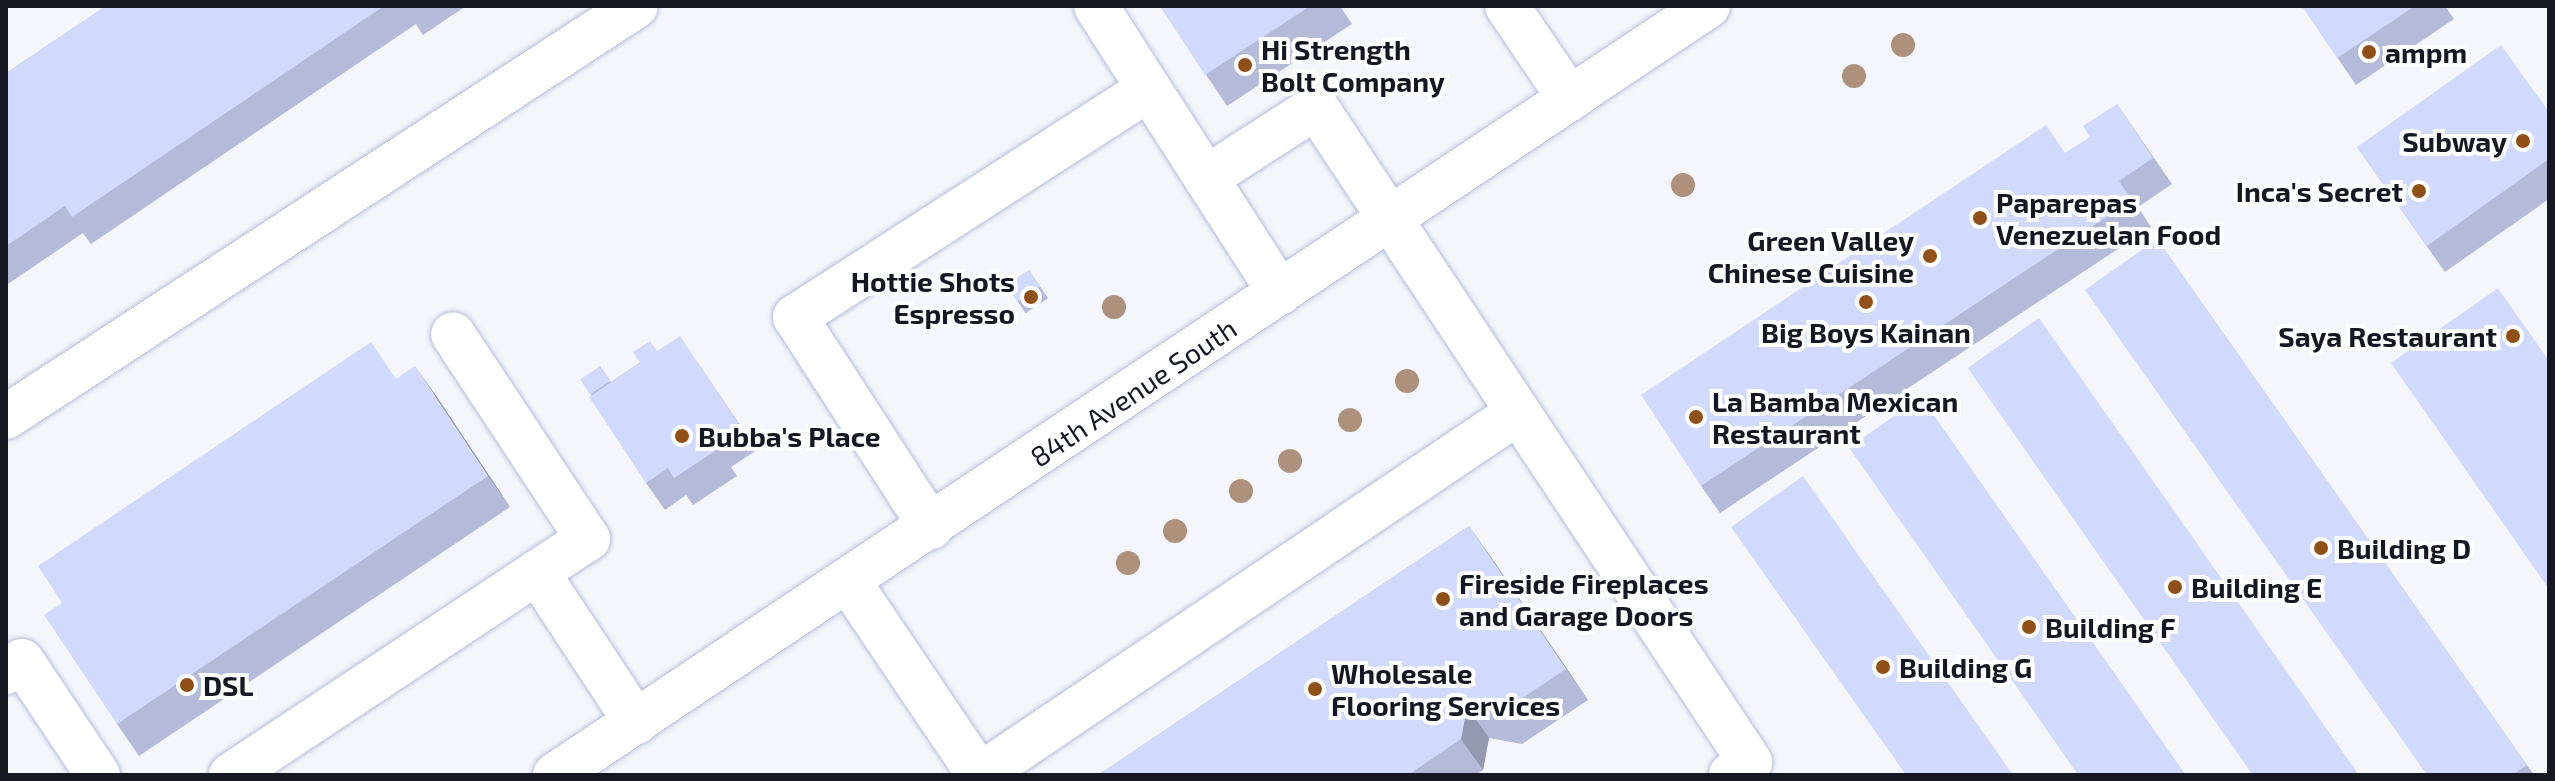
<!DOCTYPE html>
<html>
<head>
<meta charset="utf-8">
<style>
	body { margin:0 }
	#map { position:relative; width:2555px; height:781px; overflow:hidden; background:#f4f6fc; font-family:"Exo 2",sans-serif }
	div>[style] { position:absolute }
	.roads { filter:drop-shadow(0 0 2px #b5bcd9) drop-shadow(0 0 2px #b5bcd9) }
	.minor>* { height:44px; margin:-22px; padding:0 22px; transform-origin:22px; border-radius:22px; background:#fff }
	.major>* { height:44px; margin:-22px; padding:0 22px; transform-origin:22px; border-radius:22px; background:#fff }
	.trees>* { width:24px; height:24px; margin:-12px; border-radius:50%; background:#ad917c }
	.wall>* { inset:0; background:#b4bbd9; transform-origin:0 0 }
	.shaded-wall>* { inset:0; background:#9299b0 }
	.building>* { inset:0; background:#d1dafc; transform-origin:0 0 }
	.dots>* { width:22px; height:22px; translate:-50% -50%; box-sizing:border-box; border:4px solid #fff; border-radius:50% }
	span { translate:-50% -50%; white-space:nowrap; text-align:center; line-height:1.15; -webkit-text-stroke:8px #fff; paint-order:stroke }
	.poi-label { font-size:28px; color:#151822; font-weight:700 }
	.left { translate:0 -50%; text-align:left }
	.right { translate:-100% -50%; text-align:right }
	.street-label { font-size:28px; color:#151822 }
	.frame { position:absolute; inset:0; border:8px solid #151822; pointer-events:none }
</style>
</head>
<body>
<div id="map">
	<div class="roads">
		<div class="minor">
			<i style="left:1507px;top:6px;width:112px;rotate:55.9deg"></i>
			<i style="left:1149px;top:89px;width:242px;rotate:57.3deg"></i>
			<i style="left:1206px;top:178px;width:131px;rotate:-32.8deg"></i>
			<i style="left:1316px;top:107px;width:786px;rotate:56.47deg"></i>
			<i style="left:1750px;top:762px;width:23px;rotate:146deg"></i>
			<i style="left:6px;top:417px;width:752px;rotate:-33.12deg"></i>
			<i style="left:931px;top:527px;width:250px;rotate:-122.9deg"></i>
			<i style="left:795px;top:317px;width:421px;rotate:-32.8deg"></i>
			<i style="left:1149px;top:89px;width:98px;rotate:-122.6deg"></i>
			<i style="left:537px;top:572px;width:180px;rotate:56.6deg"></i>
			<i style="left:849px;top:582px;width:233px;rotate:56deg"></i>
			<i style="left:6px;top:672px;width:19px;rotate:-35deg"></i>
			<i style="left:22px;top:661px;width:137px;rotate:56.3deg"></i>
			<i style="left:231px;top:775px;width:428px;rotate:-33.5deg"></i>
			<i style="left:588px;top:539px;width:245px;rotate:-123.4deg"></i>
			<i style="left:980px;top:775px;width:648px;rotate:-33.98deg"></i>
		</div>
		<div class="major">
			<i style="left:555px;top:775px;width:1386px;rotate:-33.7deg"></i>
		</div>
	</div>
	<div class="trees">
		<i style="left:1903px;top:45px"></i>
		<i style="left:1854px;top:76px"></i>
		<i style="left:1683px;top:185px"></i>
		<i style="left:1114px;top:307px"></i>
		<i style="left:1407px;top:381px"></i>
		<i style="left:1350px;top:420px"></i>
		<i style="left:1290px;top:461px"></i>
		<i style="left:1241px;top:491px"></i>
		<i style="left:1175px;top:531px"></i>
		<i style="left:1128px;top:563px"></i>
	</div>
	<div class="wall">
		<i style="clip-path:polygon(106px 6px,466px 6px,423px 35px,416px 24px,91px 244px,83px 233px,8px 284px,6px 281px,6px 73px)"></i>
		<i style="clip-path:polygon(1160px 6px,1340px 6px,1352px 24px,1227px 106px)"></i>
		<i style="clip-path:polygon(2302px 6px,2445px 6px,2454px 19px,2356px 85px)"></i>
		<i style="clip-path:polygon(2117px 104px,2172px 184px,2138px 207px,2151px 227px,1720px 513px,1701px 486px,2066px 153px,2090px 137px)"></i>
		<i style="clip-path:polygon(2549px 112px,2549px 199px,2445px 272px,2357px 147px)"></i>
		<i style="clip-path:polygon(2157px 239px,2534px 775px,2427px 775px)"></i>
		<i style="left:1029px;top:270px;width:34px;height:27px;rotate:56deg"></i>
		<i style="clip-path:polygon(657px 351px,698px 363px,757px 450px,731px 467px,737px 476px,693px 505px,686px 495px,665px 510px,646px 483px,591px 395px,600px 366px,611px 382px)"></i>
		<i style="clip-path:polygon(397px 379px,437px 397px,510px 507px,139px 756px,117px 724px,62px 603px)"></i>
		<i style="clip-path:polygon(1469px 526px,1588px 700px,1522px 744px,1489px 738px,1483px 770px,1476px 775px,1098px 775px)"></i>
	</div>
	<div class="shaded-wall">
		<i style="clip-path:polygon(415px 366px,437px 397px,510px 507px,488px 476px)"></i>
		<i style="clip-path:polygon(1469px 526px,1491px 557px,1588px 700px,1566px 669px)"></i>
		<i style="clip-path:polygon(1467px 707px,1489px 738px,1483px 770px,1461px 739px)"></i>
	</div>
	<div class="building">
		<i style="clip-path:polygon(106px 6px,384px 6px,72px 217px,65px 206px,6px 246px,6px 73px)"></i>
		<i style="clip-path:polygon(1160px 6px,1310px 6px,1205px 75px)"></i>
		<i style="clip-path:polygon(2302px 6px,2415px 6px,2337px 58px)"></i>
		<i style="clip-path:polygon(2501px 45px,2549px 112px,2549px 159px,2427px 246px,2357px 147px)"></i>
		<i style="clip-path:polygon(2117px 104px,2153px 158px,2119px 181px,2132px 200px,1701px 486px,1641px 395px,2046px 125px,2065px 153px,2090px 137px,2083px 126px)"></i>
		<i style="clip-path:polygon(2157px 239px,2527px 765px,2512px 775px,2427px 775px,2085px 290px)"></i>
		<i style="left:1029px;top:270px;width:20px;height:27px;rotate:57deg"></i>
		<i style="clip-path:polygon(2498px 288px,2549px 361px,2549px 589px,2391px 363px)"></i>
		<i style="left:2039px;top:318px;width:559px;height:87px;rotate:55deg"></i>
		<i style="clip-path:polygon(680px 336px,738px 423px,712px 441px,718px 449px,674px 478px,668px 468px,646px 483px,589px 397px,640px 363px,633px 352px,650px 341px,657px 351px)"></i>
		<i style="clip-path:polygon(371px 342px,396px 379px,415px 366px,488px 476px,117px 724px,44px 615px,62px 603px,38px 566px)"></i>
		<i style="left:600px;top:366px;width:18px;height:24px;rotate:56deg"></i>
		<i style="left:1921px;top:397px;width:463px;height:88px;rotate:55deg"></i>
		<i style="clip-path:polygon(1803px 476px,2013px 775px,1906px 775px,1731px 527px)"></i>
		<i style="clip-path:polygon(1469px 526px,1566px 669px,1500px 713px,1467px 707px,1461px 739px,1408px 775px,1098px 775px)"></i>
	</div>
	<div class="dots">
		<i style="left:2369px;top:52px;background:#90501a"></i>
		<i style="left:1245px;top:65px;background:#90501a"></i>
		<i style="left:2523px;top:141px;background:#90501a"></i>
		<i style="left:2419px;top:191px;background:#90501a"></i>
		<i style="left:1980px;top:218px;background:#90501a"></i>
		<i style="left:1930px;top:256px;background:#90501a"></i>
		<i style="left:1031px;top:297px;background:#90501a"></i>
		<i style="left:1866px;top:302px;background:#90501a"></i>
		<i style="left:2513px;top:336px;background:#90501a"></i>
		<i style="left:1696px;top:417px;background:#90501a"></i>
		<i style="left:682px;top:436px;background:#90501a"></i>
		<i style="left:2321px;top:548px;background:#90501a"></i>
		<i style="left:2175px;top:587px;background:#90501a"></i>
		<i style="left:1443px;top:599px;background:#90501a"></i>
		<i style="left:2029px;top:627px;background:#90501a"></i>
		<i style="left:1883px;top:667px;background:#90501a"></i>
		<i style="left:187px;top:685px;background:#90501a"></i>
		<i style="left:1315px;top:689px;background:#90501a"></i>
	</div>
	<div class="poi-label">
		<span class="left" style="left:1261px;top:65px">Hi Strength<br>Bolt Company</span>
		<span class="left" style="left:2385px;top:52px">ampm</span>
		<span class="right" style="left:2507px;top:141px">Subway</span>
		<span class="right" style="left:2403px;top:191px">Inca's Secret</span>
		<span class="left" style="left:1996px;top:218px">Paparepas<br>Venezuelan Food</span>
		<span class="right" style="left:1914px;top:256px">Green Valley<br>Chinese Cuisine</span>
		<span class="right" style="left:1015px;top:297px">Hottie Shots<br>Espresso</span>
		<span style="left:1866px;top:332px">Big Boys Kainan</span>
		<span class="right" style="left:2497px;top:336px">Saya Restaurant</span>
		<span class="left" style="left:1712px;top:417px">La Bamba Mexican<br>Restaurant</span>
		<span class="left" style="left:698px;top:436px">Bubba's Place</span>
		<span class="left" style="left:2337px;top:548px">Building D</span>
		<span class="left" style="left:1459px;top:599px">Fireside Fireplaces<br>and Garage Doors</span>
		<span class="left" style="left:2191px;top:587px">Building E</span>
		<span class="left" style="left:2045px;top:627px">Building F</span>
		<span class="left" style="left:1899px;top:667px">Building G</span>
		<span class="left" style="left:1331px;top:689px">Wholesale<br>Flooring Services</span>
		<span class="left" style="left:203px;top:685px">DSL</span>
	</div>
	<div class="street-label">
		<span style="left:1133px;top:392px;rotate:-34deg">84th Avenue South</span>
	</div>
	<div class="frame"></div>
</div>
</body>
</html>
